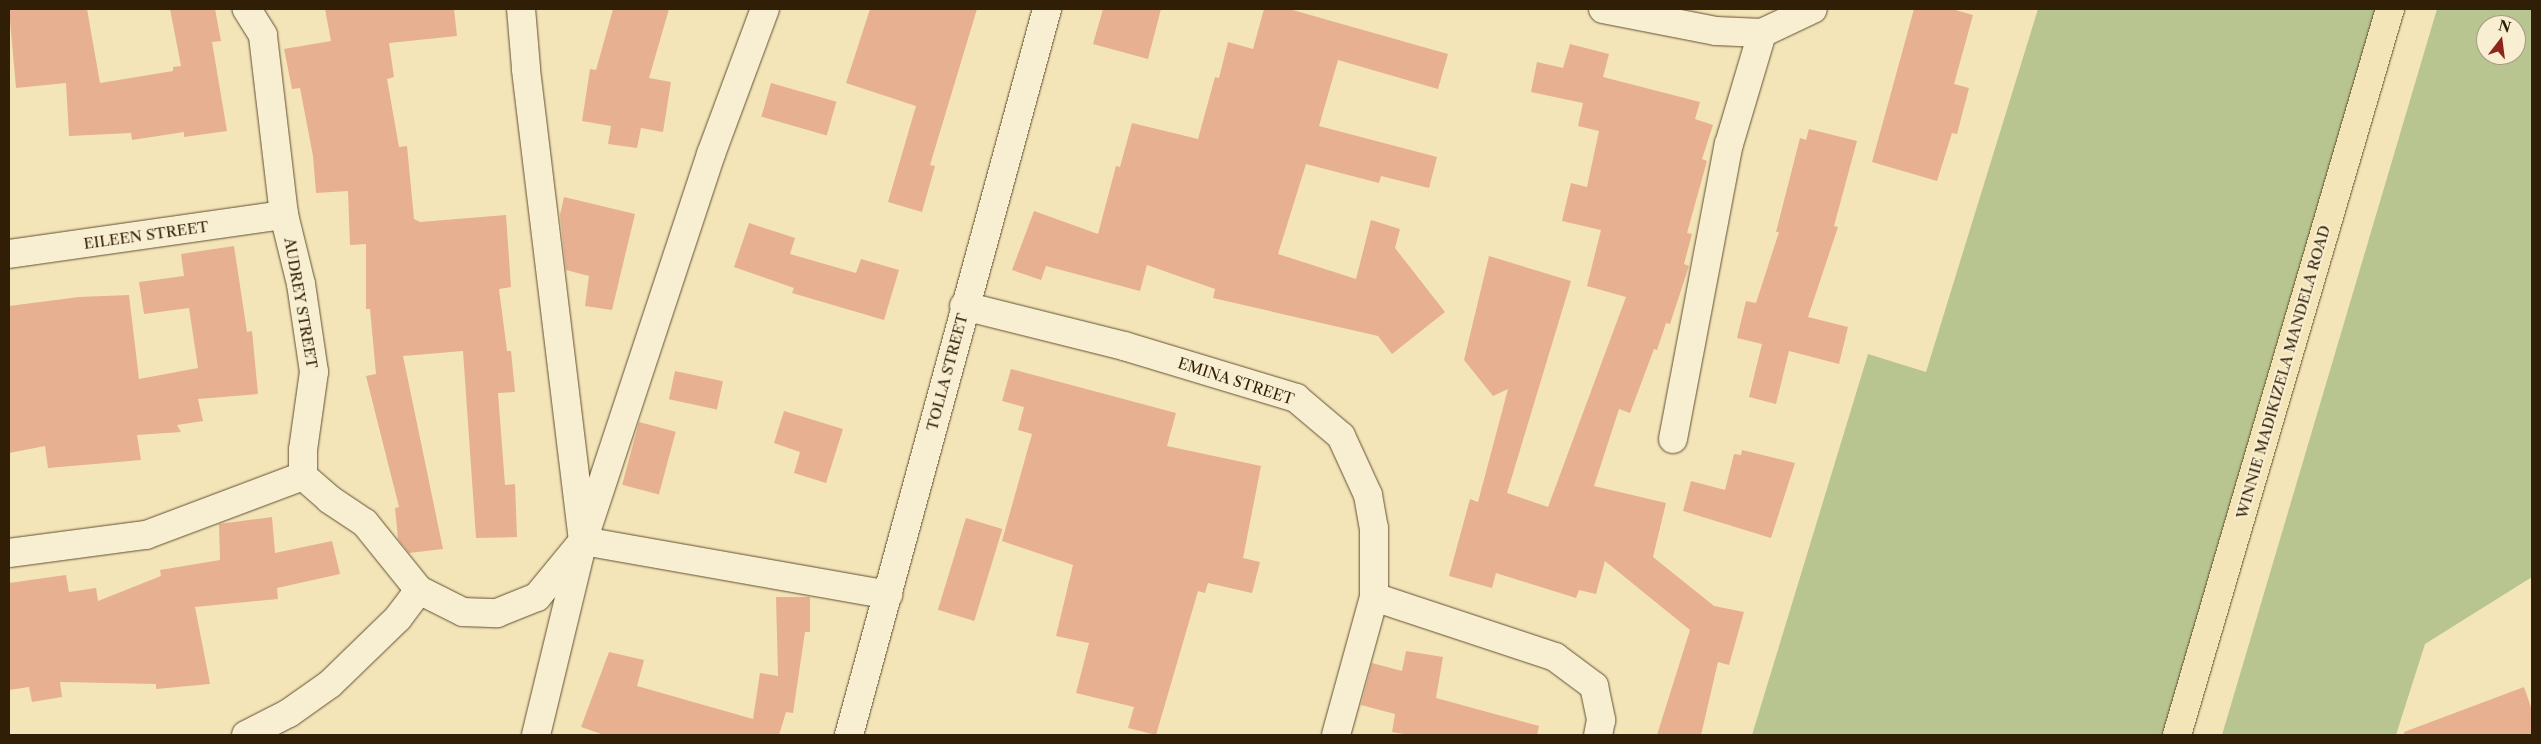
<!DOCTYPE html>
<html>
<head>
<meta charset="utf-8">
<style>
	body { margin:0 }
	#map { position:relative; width:2541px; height:744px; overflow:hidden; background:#f4e5b8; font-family:"Libre Caslon Text",serif }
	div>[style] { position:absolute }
	.green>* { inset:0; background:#b9c590 }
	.building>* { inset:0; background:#e7b090; transform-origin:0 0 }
	.roads { filter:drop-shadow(0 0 1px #625032) drop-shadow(0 0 1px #625032) }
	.minor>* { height:28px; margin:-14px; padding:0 14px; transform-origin:14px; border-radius:14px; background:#f8eed1 }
	.major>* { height:28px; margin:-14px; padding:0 14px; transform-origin:14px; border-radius:14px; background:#f4e5b8 }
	span { translate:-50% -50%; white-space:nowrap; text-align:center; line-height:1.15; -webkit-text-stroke:4px #f8eed1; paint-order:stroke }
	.street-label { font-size:15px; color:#311e06 }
	.frame { position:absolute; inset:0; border:10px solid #311e06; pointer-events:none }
	.north { position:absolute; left:2476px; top:15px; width:50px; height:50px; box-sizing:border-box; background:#f8eed1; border:1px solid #a89b80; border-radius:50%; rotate:15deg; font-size:14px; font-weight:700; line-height:20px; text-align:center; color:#311e06 }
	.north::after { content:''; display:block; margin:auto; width:18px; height:22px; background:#8f2418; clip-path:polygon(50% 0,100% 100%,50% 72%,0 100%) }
</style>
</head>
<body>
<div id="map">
	<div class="green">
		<i style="clip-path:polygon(2038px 9px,2390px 9px,2177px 735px,1752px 735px,1868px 354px,1926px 372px)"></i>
		<i style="clip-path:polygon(evenodd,2437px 9px,2532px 9px,2532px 577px,2425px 644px,2396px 735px,2222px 735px,2437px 9px,2486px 25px,2516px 25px,2516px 55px,2486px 55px,2486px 25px)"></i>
	</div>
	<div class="building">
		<i style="clip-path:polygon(9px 9px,87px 9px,100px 83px,173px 71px,173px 67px,181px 66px,170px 9px,215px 9px,221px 41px,212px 42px,227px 131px,184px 137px,184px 132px,132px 140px,131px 133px,69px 136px,66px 83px,16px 88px)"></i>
		<i style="clip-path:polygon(325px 9px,454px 9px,457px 36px,389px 43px,394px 77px,387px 79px,399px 147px,407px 146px,414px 219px,420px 222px,506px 215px,511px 287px,499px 289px,507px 351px,511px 351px,515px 392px,498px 393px,505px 485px,515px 484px,517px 537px,476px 538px,463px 351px,403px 356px,443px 549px,409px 553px,398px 539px,395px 508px,399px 507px,366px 376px,376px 374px,370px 309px,366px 309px,366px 244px,350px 245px,348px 191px,316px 193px,313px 156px,300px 88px,292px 89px,284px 49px,331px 41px)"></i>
		<i style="clip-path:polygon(613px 9px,669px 9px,649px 78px,671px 82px,663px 132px,641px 128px,637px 148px,608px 144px,611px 126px,582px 121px,590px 69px,596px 70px)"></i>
		<i style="clip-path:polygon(870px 9px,977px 9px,930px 165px,935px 166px,922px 212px,888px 202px,916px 106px,846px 83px)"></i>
		<i style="clip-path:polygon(1103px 9px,1161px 9px,1148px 59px,1093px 44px)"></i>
		<i style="clip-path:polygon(1264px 9px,1289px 9px,1448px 54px,1438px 89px,1338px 60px,1319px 126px,1437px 157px,1429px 188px,1381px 176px,1379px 183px,1306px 164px,1278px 254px,1356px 279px,1371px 220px,1400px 229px,1395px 248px,1445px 312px,1392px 354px,1378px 336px,1213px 298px,1215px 289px,1147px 265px,1140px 291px,1046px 266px,1041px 280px,1012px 270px,1034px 211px,1098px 234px,1116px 166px,1120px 167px,1132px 123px,1198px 139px,1215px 77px,1219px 78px,1228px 42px,1253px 49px)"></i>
		<i style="clip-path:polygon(1914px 9px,1952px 9px,1973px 15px,1954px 84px,1969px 88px,1957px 134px,1952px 133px,1937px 181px,1872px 162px)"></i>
		<i style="clip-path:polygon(1570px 44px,1609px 54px,1603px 77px,1700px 102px,1695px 119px,1713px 125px,1702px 159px,1707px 161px,1687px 233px,1692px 234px,1684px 264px,1689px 266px,1670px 324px,1666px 323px,1657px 350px,1654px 349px,1630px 413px,1619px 409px,1594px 486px,1666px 503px,1653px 557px,1714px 606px,1744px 612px,1729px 665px,1718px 662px,1701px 735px,1657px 735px,1690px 630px,1605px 561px,1596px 594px,1579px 590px,1576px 598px,1496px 573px,1492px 588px,1449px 576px,1470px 499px,1478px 502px,1508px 389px,1493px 396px,1464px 360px,1489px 256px,1571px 281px,1507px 493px,1548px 507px,1626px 297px,1587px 286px,1601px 230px,1562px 221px,1571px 183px,1587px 187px,1599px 131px,1578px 126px,1583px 103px,1531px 92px,1537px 62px,1563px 68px)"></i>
		<i style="left:771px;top:83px;width:68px;height:35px;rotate:16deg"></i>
		<i style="clip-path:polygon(1809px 129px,1857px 141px,1834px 226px,1838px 227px,1808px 317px,1848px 327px,1839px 364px,1789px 351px,1776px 404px,1749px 397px,1762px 344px,1737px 338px,1746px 301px,1756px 303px,1779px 232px,1776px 232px,1800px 138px,1806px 140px)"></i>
		<i style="clip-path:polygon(564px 197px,635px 214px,612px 310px,585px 306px,589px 276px,566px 270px,560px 215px)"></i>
		<i style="clip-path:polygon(749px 223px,795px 238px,790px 254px,856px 273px,861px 259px,899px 270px,884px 320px,792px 293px,794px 288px,734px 267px)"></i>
		<i style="clip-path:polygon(234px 246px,247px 332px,252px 331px,258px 394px,198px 399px,203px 421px,177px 425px,181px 432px,137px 435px,141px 460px,48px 468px,45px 446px,9px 453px,9px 306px,79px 297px,129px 295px,139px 379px,198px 368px,189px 308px,144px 314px,139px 282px,184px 276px,181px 254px)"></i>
		<i style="clip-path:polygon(1011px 369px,1176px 413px,1167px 446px,1261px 466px,1243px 558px,1260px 562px,1252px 593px,1208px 583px,1205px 593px,1198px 591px,1156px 735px,1128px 728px,1134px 707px,1076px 693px,1089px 643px,1056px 636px,1073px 565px,1002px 541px,1032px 434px,1018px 430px,1024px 407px,1002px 401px)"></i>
		<i style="left:675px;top:371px;width:49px;height:29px;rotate:12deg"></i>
		<i style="clip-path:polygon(784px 411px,843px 429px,826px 483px,794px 473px,800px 452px,774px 443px)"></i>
		<i style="left:639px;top:422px;width:38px;height:65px;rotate:15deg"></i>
		<i style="clip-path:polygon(1742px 450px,1795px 463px,1771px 538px,1683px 511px,1691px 481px,1725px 490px,1734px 454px,1741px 455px)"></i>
		<i style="clip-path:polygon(272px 517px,275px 553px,332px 541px,340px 574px,277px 588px,278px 599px,195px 607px,210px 684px,156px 689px,156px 684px,60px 682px,62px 697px,32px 702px,29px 687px,9px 690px,9px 583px,66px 575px,69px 592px,96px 588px,98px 601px,161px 576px,160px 570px,220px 560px,219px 524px)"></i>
		<i style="left:966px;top:518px;width:38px;height:96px;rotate:17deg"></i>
		<i style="clip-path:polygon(776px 597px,810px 597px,810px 632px,805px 632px,793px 713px,786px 712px,779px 735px,604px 735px,581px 727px,609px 652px,644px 660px,637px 686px,753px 719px,760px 673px,778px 676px)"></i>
		<i style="clip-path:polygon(1406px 651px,1443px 657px,1436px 698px,1539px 726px,1537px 735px,1410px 735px,1392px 732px,1395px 714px,1361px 705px,1372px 663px,1402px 671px)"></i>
		<i style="clip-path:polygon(2524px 687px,2532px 710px,2532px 735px,2404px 735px,2404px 732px)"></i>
	</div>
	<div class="roads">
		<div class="minor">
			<i style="left:1603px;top:9px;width:115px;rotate:11deg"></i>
			<i style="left:1716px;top:31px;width:46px;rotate:2.5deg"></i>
			<i style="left:1762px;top:33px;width:56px;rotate:-25.2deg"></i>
			<i style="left:9px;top:254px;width:278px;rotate:-8.1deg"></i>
			<i style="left:964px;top:306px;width:165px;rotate:14deg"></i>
			<i style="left:1124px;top:346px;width:180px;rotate:16.8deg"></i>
			<i style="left:1296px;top:398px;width:59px;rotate:40.2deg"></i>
			<i style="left:1341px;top:436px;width:65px;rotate:65.4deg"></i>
			<i style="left:1368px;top:495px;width:34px;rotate:80deg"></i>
			<i style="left:1374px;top:528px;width:69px;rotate:90deg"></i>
			<i style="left:1374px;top:597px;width:143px;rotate:105.4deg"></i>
			<i style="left:1673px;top:439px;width:300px;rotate:-79.3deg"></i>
			<i style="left:1729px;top:144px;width:116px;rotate:-73.4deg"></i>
			<i style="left:303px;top:476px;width:35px;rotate:41deg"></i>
			<i style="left:329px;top:499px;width:43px;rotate:33.7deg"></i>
			<i style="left:365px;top:523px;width:86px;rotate:51.1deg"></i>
			<i style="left:419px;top:590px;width:49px;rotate:26.6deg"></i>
			<i style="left:463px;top:612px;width:34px;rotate:2deg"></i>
			<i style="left:497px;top:613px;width:43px;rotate:-21.8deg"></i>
			<i style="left:537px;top:597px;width:72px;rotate:-50.6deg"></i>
			<i style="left:583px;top:541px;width:476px;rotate:-96.9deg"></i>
			<i style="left:526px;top:68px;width:59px;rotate:-94.8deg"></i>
			<i style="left:583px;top:541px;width:310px;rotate:10deg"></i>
			<i style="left:9px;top:553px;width:138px;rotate:-7.5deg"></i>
			<i style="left:146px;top:535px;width:168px;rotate:-20.6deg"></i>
			<i style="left:303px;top:476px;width:26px;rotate:-90deg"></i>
			<i style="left:303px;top:450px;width:79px;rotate:-82deg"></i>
			<i style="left:314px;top:372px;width:89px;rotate:-98.4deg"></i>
			<i style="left:301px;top:284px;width:71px;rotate:-103.8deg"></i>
			<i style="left:284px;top:215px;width:181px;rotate:-96.7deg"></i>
			<i style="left:263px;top:35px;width:31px;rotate:-122deg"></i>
			<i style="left:1374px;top:597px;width:191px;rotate:18.3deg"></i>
			<i style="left:1555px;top:657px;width:49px;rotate:36.6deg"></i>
			<i style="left:1594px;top:686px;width:35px;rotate:78deg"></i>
			<i style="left:1601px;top:720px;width:15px;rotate:101deg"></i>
			<i style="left:246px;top:735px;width:48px;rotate:-27.1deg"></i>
			<i style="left:289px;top:713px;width:50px;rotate:-35.3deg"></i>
			<i style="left:330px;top:684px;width:95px;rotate:-44.1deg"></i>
			<i style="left:398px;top:618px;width:35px;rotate:-53deg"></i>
			<i style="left:536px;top:735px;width:200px;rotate:-76.4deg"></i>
			<i style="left:583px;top:541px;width:408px;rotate:-71.7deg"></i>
			<i style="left:711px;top:154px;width:155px;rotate:-69.6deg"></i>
			<i style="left:849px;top:735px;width:753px;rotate:-74.74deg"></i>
		</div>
		<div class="major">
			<i style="left:2177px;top:735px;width:757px;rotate:-73.65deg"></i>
		</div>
	</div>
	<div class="street-label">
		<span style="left:146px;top:235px;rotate:-8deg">EILEEN STREET</span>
		<span style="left:301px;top:303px;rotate:80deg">AUDREY STREET</span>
		<span style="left:947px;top:372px;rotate:-75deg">TOLLA STREET</span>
		<span style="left:2283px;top:372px;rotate:-74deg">WINNIE MADIKIZELA MANDELA ROAD</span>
		<span style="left:1236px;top:381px;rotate:18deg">EMINA STREET</span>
	</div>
	<div class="frame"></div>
	<div class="north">N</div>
</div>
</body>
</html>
